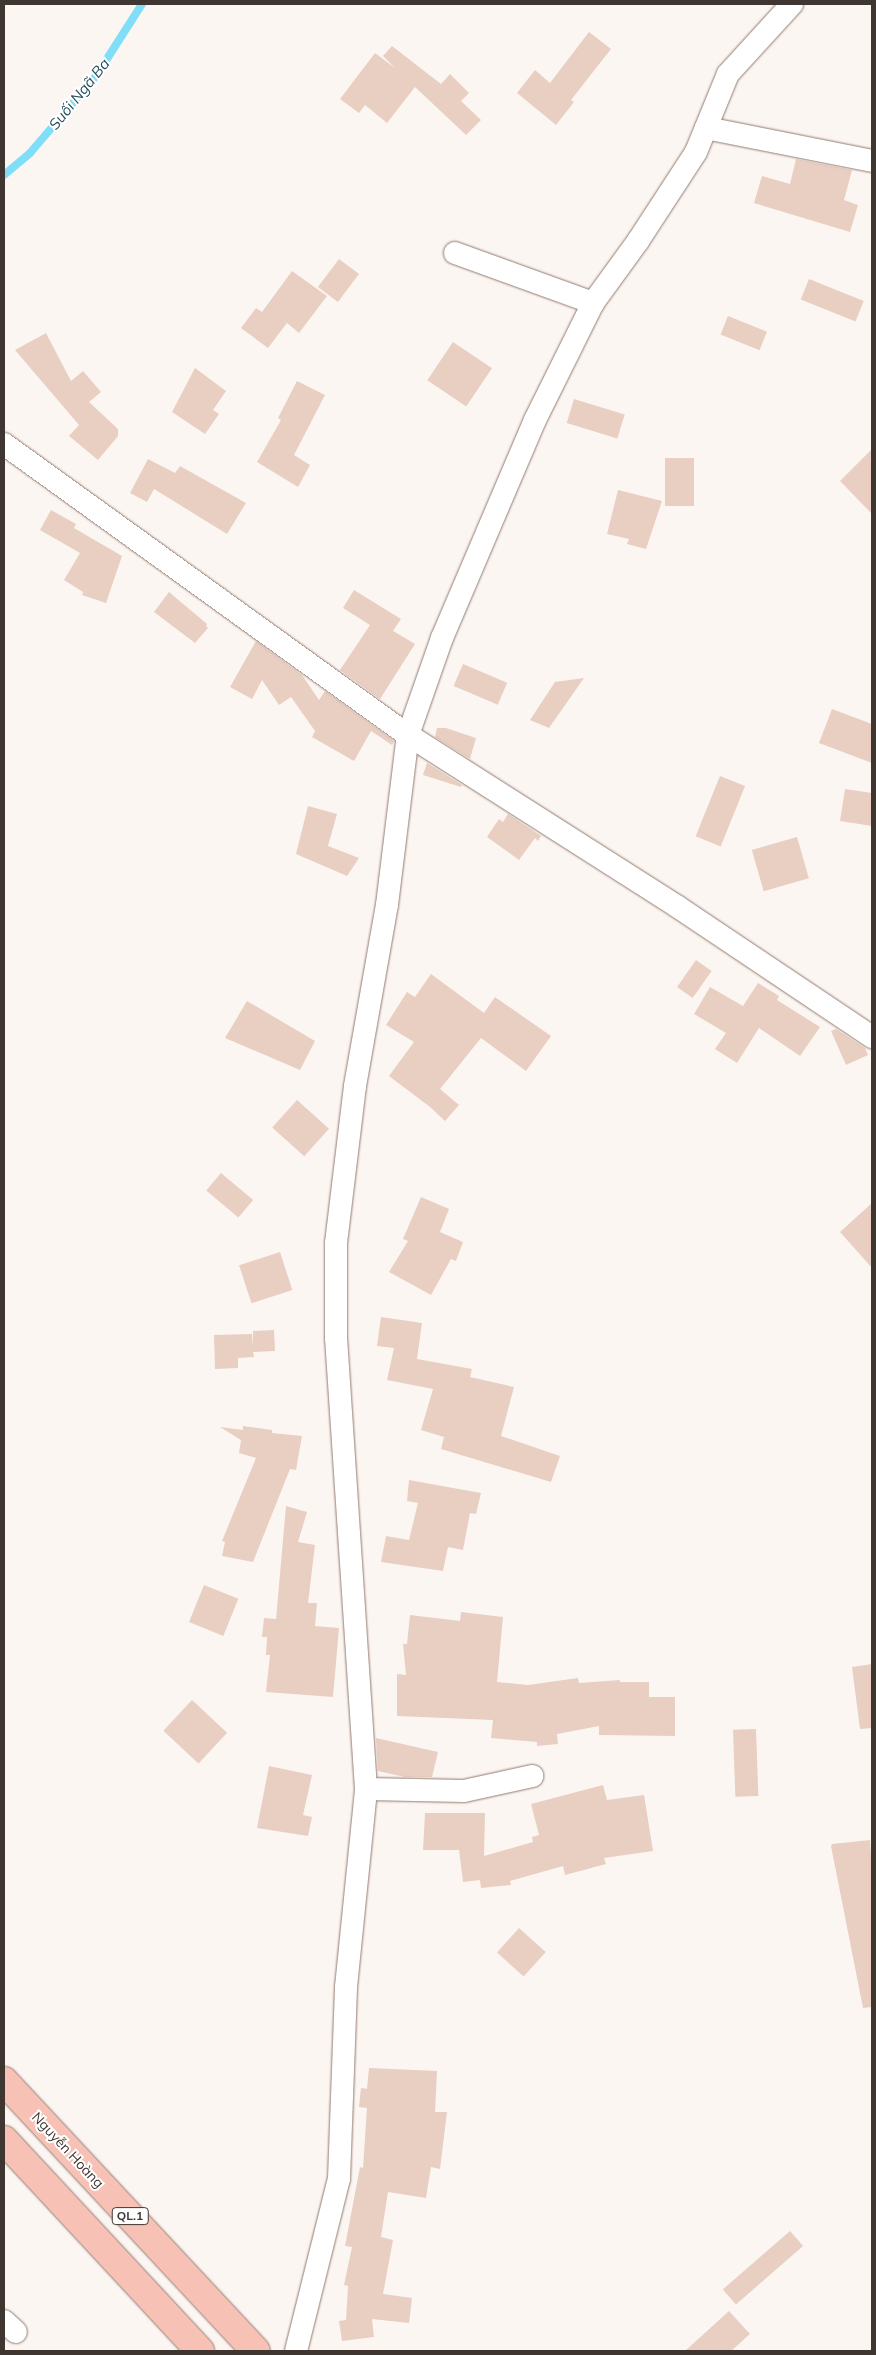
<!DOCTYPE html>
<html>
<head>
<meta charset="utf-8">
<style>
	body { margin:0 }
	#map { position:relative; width:876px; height:2355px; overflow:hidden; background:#fcf6f3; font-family:Mulish,sans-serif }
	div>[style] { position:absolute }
	.stream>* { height:8px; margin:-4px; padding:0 4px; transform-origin:4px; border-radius:4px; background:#81def8 }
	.building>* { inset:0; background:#e8cfc1; transform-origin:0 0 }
	.roads { filter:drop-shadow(0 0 1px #927b6e) drop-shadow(0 0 1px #927b6e) }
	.street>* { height:22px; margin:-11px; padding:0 11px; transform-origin:11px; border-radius:11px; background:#fff }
	.highway>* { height:28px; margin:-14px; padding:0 14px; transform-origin:14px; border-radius:14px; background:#f7c1b5 }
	span { translate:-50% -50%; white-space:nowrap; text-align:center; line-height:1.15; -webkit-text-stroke:4px #fff; paint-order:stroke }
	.shield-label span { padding:1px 4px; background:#fff; border:1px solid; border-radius:4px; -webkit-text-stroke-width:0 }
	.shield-label { font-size:12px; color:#403631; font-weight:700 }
	.street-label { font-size:14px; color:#403631 }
	.water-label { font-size:15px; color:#26505b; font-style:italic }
	.frame { position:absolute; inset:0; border:5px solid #403631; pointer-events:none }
</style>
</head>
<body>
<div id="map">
	<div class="stream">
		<i style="left:4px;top:175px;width:34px;rotate:-40deg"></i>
		<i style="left:30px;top:153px;width:101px;rotate:-49.4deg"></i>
		<i style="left:96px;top:76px;width:85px;rotate:-57.4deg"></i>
	</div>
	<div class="building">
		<i style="clip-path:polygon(589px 32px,611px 49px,571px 100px,574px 102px,556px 125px,517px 93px,535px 70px,550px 83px)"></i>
		<i style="clip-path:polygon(392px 46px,441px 84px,450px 74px,469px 93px,461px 101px,481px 120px,466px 135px,415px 87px,387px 123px,365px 105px,359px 113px,340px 99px,375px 53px,395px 68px,383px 56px)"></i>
		<i style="clip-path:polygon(796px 159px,852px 170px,844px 200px,858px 205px,850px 232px,754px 203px,762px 176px,790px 184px)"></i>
		<i style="left:339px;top:259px;width:25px;height:35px;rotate:37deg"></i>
		<i style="clip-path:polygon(292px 271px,327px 296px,299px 333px,287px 323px,268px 348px,241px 328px,256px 308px,262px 312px)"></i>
		<i style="left:809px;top:279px;width:59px;height:22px;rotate:22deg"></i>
		<i style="left:728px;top:316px;width:42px;height:20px;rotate:22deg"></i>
		<i style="clip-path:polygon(46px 333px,71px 381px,83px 371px,101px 392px,89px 402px,118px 429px,118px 436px,98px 460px,69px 436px,79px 425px,15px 350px)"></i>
		<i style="left:453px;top:342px;width:47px;height:46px;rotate:34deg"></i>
		<i style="clip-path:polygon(195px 368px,226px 391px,213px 410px,219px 414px,205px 434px,172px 412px)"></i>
		<i style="clip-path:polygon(297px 381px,325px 395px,294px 455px,310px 465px,298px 487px,257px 462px,281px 420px,278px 418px)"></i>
		<i style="left:574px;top:399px;width:53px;height:25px;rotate:17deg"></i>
		<i style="clip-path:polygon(872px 449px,872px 514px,840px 481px)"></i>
		<i style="left:665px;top:458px;width:29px;height:48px"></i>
		<i style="clip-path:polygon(148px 459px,175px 473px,180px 466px,246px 503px,227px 534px,154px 489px,147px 502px,130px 493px)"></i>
		<i style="clip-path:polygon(618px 490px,662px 501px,646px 549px,627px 544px,629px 539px,607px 534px)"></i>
		<i style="clip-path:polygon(51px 510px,76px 524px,74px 528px,122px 556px,106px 603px,82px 595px,83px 592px,64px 580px,80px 553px,40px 530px)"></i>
		<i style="clip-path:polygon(354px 590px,401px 619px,393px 631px,415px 644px,380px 699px,340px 670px,370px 625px,343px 608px)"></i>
		<i style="clip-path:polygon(169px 592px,207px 624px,206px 626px,208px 628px,195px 643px,154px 612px)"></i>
		<i style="clip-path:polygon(256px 641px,302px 675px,319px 700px,325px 691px,394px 741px,392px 745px,371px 731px,354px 761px,312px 737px,315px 731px,291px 697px,279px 705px,262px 680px,252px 699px,230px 687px)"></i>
		<i style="left:463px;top:664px;width:48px;height:24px;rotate:23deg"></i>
		<i style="clip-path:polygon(584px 678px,549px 728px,530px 720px,555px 682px)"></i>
		<i style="clip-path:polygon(832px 709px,872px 724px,872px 763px,819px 743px)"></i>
		<i style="clip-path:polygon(437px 728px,446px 728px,476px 738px,470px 759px,435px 737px)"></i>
		<i style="clip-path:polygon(427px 763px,462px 785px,461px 787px,423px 775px)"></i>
		<i style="left:720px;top:776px;width:27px;height:65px;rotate:22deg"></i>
		<i style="clip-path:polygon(845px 789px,872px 793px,872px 826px,840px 821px)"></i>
		<i style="clip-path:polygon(308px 806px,337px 814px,328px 846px,359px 858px,347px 876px,296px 854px)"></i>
		<i style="clip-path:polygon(508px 814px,541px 836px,538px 841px,535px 838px,519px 860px,487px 837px,499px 819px,503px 822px)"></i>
		<i style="left:797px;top:837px;width:43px;height:47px;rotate:74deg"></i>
		<i style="left:696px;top:960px;width:19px;height:33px;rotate:35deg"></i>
		<i style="clip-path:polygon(431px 974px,484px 1013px,495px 997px,551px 1036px,526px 1071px,481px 1038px,440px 1089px,459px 1105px,445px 1121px,430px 1107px,389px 1076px,414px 1042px,386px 1025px,407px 992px,415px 997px)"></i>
		<i style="clip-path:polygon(758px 983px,779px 996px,777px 1000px,820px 1027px,800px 1056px,759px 1028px,737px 1063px,715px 1049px,726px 1033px,694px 1014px,710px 987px,743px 1006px)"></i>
		<i style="clip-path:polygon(247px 1001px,315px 1041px,300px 1070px,225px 1038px)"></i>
		<i style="clip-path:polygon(836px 1029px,865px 1048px,868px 1055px,846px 1065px,831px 1031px)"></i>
		<i style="left:297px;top:1100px;width:43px;height:37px;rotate:42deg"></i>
		<i style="left:221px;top:1173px;width:42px;height:23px;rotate:40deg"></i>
		<i style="clip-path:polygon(421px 1197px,449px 1209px,440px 1232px,463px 1242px,456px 1261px,451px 1259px,431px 1295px,389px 1272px,408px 1241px,403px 1239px)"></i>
		<i style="clip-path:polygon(872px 1203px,872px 1268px,840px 1232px)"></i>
		<i style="left:280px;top:1252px;width:40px;height:43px;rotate:72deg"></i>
		<i style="clip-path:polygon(381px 1317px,422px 1323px,417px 1359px,472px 1369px,470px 1377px,514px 1387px,501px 1436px,560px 1456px,551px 1482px,441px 1449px,444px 1437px,421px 1430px,433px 1389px,387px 1380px,394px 1348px,377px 1346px)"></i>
		<i style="clip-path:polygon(274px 1330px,275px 1351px,253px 1352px,254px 1357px,238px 1358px,238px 1368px,215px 1369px,214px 1335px,252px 1334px,253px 1347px,253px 1331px)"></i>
		<i style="clip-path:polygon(243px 1426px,272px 1430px,272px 1433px,302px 1436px,296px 1470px,290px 1469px,253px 1562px,222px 1556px,225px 1542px,222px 1541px,256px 1458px,239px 1453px,241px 1440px,220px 1427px,243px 1430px)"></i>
		<i style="clip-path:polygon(409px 1480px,481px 1493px,476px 1514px,470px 1513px,463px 1550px,448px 1547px,443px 1571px,381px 1562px,386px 1536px,409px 1540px,418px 1503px,407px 1501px)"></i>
		<i style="clip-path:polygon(286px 1506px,307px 1512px,298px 1542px,315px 1545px,308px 1603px,317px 1603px,315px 1626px,339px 1628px,333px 1697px,266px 1692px,270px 1655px,266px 1655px,267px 1637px,262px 1637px,264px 1618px,276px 1619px)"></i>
		<i style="left:204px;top:1585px;width:37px;height:40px;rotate:22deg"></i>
		<i style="clip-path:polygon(461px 1612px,503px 1617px,497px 1682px,528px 1685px,578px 1678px,579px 1683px,620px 1680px,620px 1682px,649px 1682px,649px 1697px,675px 1697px,675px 1736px,599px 1735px,599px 1726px,557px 1734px,558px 1744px,537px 1746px,537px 1742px,491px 1738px,493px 1720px,397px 1716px,397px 1674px,406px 1675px,403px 1644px,407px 1644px,410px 1615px,460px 1621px)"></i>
		<i style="clip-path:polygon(872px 1664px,872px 1728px,860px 1729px,852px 1667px)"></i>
		<i style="left:192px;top:1700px;width:48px;height:42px;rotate:43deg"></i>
		<i style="left:756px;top:1729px;width:67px;height:23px;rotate:88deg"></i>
		<i style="clip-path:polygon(376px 1738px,438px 1752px,432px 1777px,405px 1777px,378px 1771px)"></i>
		<i style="clip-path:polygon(269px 1766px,312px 1775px,303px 1815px,312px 1817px,308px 1836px,257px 1828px)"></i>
		<i style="clip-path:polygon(603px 1785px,607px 1800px,644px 1795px,653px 1851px,604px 1858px,606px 1864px,565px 1875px,563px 1866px,510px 1881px,511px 1885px,481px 1888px,480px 1880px,463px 1882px,459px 1850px,423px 1850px,425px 1813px,485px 1813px,484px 1856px,533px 1842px,532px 1837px,539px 1835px,531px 1804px)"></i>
		<i style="clip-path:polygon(870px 1840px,872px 1872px,872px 2007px,863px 2008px,831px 1846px,832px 1844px)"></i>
		<i style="left:519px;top:1928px;width:36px;height:33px;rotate:42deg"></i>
		<i style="clip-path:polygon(369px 2068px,437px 2071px,435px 2112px,447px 2112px,440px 2169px,431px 2167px,426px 2198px,388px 2192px,381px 2237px,393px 2240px,383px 2294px,412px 2298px,409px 2323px,372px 2319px,374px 2337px,342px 2341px,339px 2321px,346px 2320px,348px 2286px,344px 2285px,352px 2247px,345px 2246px,360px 2167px,363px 2168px,367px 2108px,359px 2107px,361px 2088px,367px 2089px)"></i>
		<i style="left:790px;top:2231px;width:20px;height:89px;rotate:49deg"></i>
		<i style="clip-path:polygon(729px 2311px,750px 2334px,731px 2351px,685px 2351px)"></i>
	</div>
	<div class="roads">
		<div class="street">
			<i style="left:706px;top:128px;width:169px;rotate:11.2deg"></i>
			<i style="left:455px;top:253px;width:147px;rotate:19.9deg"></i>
			<i style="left:4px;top:444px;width:498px;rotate:35.8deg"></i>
			<i style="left:408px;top:735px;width:320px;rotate:32.5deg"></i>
			<i style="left:678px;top:907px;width:234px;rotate:33.8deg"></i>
			<i style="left:366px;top:1789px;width:98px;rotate:1.2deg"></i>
			<i style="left:464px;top:1791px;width:70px;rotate:-12.4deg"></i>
			<i style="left:4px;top:2321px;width:16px;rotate:43deg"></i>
			<i style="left:296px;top:2351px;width:177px;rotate:-76deg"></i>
			<i style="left:339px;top:2179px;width:192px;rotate:-87.9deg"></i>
			<i style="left:346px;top:1987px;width:199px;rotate:-84.2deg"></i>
			<i style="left:366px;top:1789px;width:452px;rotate:-93.8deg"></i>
			<i style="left:336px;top:1338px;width:95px;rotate:-90deg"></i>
			<i style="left:336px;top:1243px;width:158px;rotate:-83.1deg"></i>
			<i style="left:355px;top:1086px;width:184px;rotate:-80deg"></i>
			<i style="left:387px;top:905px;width:171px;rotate:-83deg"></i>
			<i style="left:408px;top:735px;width:103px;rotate:-70.7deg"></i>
			<i style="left:442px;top:638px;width:237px;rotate:-66.9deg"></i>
			<i style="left:535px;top:420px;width:131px;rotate:-63.6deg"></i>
			<i style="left:593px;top:303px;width:77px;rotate:-54deg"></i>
			<i style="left:638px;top:241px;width:106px;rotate:-56.9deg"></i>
			<i style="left:696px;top:152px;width:84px;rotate:-67.7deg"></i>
			<i style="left:728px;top:74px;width:95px;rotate:-47.6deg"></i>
		</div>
		<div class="highway">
			<i style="left:4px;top:2081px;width:369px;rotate:47deg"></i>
			<i style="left:4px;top:2140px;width:288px;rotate:47.1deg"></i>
		</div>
	</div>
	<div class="shield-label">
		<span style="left:130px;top:2216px">QL.1</span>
	</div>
	<div class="street-label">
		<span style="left:68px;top:2150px;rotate:47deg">Nguyễn Hoàng</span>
	</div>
	<div class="water-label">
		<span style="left:79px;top:94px;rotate:-51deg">Suối Ngã Ba</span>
	</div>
	<div class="frame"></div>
</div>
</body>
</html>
